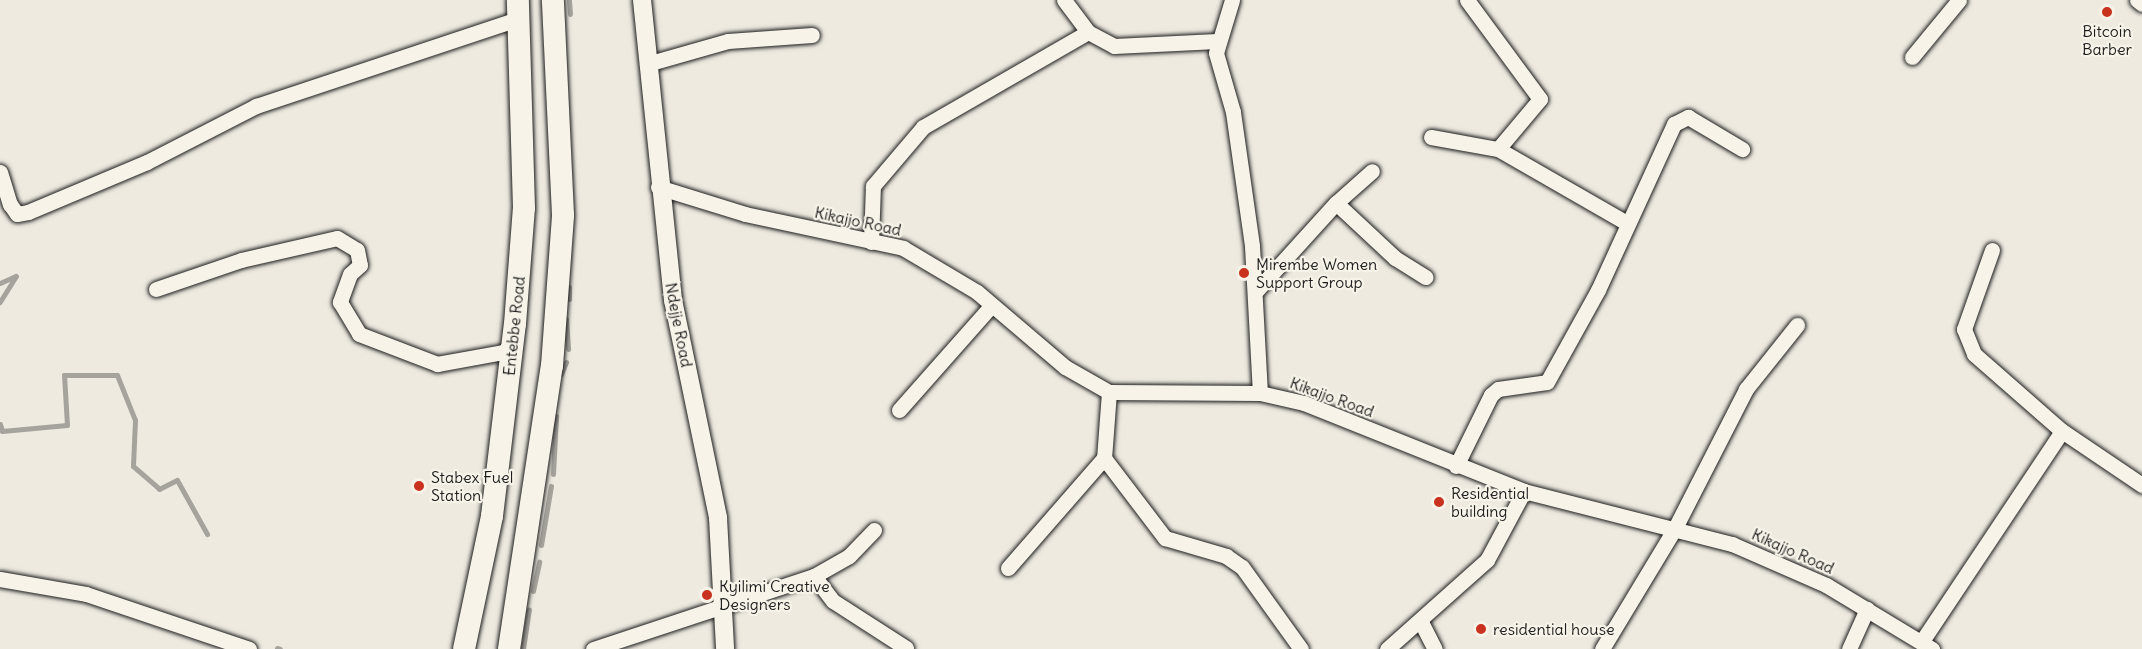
<!DOCTYPE html>
<html>
<head>
<meta charset="utf-8">
<style>
	body { margin:0 }
	#map { position:relative; width:2142px; height:649px; overflow:hidden; background:#eeeae0; font-family:Delius,sans-serif }
	div>[style] { position:absolute }
	.stream>* { height:5px; margin:-2.5px; padding:0 2.5px; transform-origin:2.5px; border-radius:2.5px; background:#a6a39d }
	.roads { filter:drop-shadow(0 0 2px #1c1c1c) drop-shadow(0 0 2px #1c1c1c) }
	.minor>* { height:15px; margin:-7.5px; padding:0 7.5px; transform-origin:7.5px; border-radius:7.5px; background:#f7f3e8 }
	.tertiary>* { height:18px; margin:-9px; padding:0 9px; transform-origin:9px; border-radius:9px; background:#f7f3e8 }
	.primary>* { height:22px; margin:-11px; padding:0 11px; transform-origin:11px; border-radius:11px; background:#f7f3e8 }
	.dots>* { width:16px; height:16px; translate:-50% -50%; box-sizing:border-box; border:3px solid #f7f3e8; border-radius:50% }
	span { translate:-50% -50%; white-space:nowrap; text-align:center; line-height:1.15; -webkit-text-stroke:4.5px #f7f3e8; paint-order:stroke }
	.poi-label { font-size:16px; color:#1c1c1c }
	.left { translate:0 -50%; text-align:left }
	.street-label { font-size:16px; color:#1c1c1c }
</style>
</head>
<body>
<div id="map">
	<div class="stream">
		<i style="left:569px;top:0;width:14px;rotate:86deg"></i>
		<i style="left:0;top:283px;width:17px;rotate:-24deg"></i>
		<i style="left:16px;top:276px;width:31px;rotate:122deg"></i>
		<i style="left:569px;top:287px;width:12px;rotate:90deg"></i>
		<i style="left:566px;top:319px;width:30px;rotate:86deg"></i>
		<i style="left:561px;top:374px;width:13px;rotate:-67deg"></i>
		<i style="left:0;top:424px;width:7px;rotate:74deg"></i>
		<i style="left:2px;top:431px;width:65px;rotate:-5.3deg"></i>
		<i style="left:67px;top:425px;width:50px;rotate:-93.4deg"></i>
		<i style="left:64px;top:375px;width:53px"></i>
		<i style="left:117px;top:375px;width:48px;rotate:68.2deg"></i>
		<i style="left:135px;top:420px;width:46px;rotate:92.5deg"></i>
		<i style="left:133px;top:466px;width:35px;rotate:41deg"></i>
		<i style="left:159px;top:489px;width:20px;rotate:-27deg"></i>
		<i style="left:177px;top:480px;width:62px;rotate:60.9deg"></i>
		<i style="left:553px;top:474px;width:58px;rotate:-87deg"></i>
		<i style="left:541px;top:545px;width:60px;rotate:-80.4deg"></i>
		<i style="left:533px;top:591px;width:30px;rotate:-78deg"></i>
		<i style="left:277px;top:648px;width:3px;rotate:18deg"></i>
		<i style="left:523px;top:649px;width:40px;rotate:-81.5deg"></i>
	</div>
	<div class="roads">
		<div class="minor">
			<i style="left:1064px;top:0;width:40px;rotate:53deg"></i>
			<i style="left:1088px;top:32px;width:30px;rotate:28deg"></i>
			<i style="left:1114px;top:46px;width:103px;rotate:-2.8deg"></i>
			<i style="left:1232px;top:0;width:55px;rotate:106.8deg"></i>
			<i style="left:1216px;top:53px;width:61px;rotate:73.9deg"></i>
			<i style="left:1233px;top:112px;width:135px;rotate:81.9deg"></i>
			<i style="left:1252px;top:246px;width:147px;rotate:86.9deg"></i>
			<i style="left:1467px;top:0;width:123px;rotate:53.6deg"></i>
			<i style="left:1540px;top:99px;width:65px;rotate:130deg"></i>
			<i style="left:2137px;top:0;width:6px;rotate:39deg"></i>
			<i style="left:1912px;top:57px;width:74px;rotate:-50.5deg"></i>
			<i style="left:647px;top:64px;width:84px;rotate:-15.9deg"></i>
			<i style="left:728px;top:41px;width:84px;rotate:-4.1deg"></i>
			<i style="left:1431px;top:137px;width:68px;rotate:10.2deg"></i>
			<i style="left:1498px;top:149px;width:146px;rotate:29.9deg"></i>
			<i style="left:0;top:172px;width:34px;rotate:73deg"></i>
			<i style="left:10px;top:204px;width:12px;rotate:55deg"></i>
			<i style="left:17px;top:214px;width:11px;rotate:-10deg"></i>
			<i style="left:28px;top:212px;width:129px;rotate:-22.8deg"></i>
			<i style="left:147px;top:162px;width:123px;rotate:-27.2deg"></i>
			<i style="left:256px;top:106px;width:278px;rotate:-18.4deg"></i>
			<i style="left:658px;top:187px;width:91px;rotate:17.2deg"></i>
			<i style="left:745px;top:214px;width:162px;rotate:12.1deg"></i>
			<i style="left:903px;top:248px;width:86px;rotate:30.7deg"></i>
			<i style="left:977px;top:292px;width:116px;rotate:40.4deg"></i>
			<i style="left:1065px;top:367px;width:51px;rotate:29.6deg"></i>
			<i style="left:1109px;top:392px;width:151px;rotate:0.4deg"></i>
			<i style="left:1260px;top:393px;width:45px;rotate:12.8deg"></i>
			<i style="left:1304px;top:403px;width:237px;rotate:21.8deg"></i>
			<i style="left:1524px;top:491px;width:215px;rotate:14.3deg"></i>
			<i style="left:1732px;top:544px;width:103px;rotate:23.6deg"></i>
			<i style="left:1826px;top:585px;width:124px;rotate:31.1deg"></i>
			<i style="left:1336px;top:203px;width:48px;rotate:-41.6deg"></i>
			<i style="left:871px;top:242px;width:56px;rotate:-88deg"></i>
			<i style="left:873px;top:186px;width:77px;rotate:-49.7deg"></i>
			<i style="left:923px;top:127px;width:190px;rotate:-29.9deg"></i>
			<i style="left:1992px;top:250px;width:84px;rotate:109.5deg"></i>
			<i style="left:1964px;top:329px;width:27px;rotate:68deg"></i>
			<i style="left:1974px;top:354px;width:117px;rotate:41.2deg"></i>
			<i style="left:2062px;top:431px;width:97px;rotate:34deg"></i>
			<i style="left:156px;top:289px;width:90px;rotate:-18.8deg"></i>
			<i style="left:241px;top:260px;width:98px;rotate:-12.9deg"></i>
			<i style="left:337px;top:238px;width:23px;rotate:31deg"></i>
			<i style="left:357px;top:250px;width:15px;rotate:79deg"></i>
			<i style="left:360px;top:265px;width:13px;rotate:138deg"></i>
			<i style="left:350px;top:274px;width:30px;rotate:110deg"></i>
			<i style="left:340px;top:302px;width:37px;rotate:59deg"></i>
			<i style="left:359px;top:334px;width:84px;rotate:21deg"></i>
			<i style="left:437px;top:364px;width:68px;rotate:-10.2deg"></i>
			<i style="left:504px;top:352px;width:14px;rotate:-51deg"></i>
			<i style="left:1257px;top:290px;width:118px;rotate:-47.8deg"></i>
			<i style="left:1336px;top:203px;width:81px;rotate:43deg"></i>
			<i style="left:1395px;top:258px;width:36px;rotate:32deg"></i>
			<i style="left:1109px;top:392px;width:66px;rotate:94.3deg"></i>
			<i style="left:1104px;top:458px;width:101px;rotate:52.7deg"></i>
			<i style="left:1165px;top:538px;width:64px;rotate:16.4deg"></i>
			<i style="left:1226px;top:556px;width:19px;rotate:35deg"></i>
			<i style="left:1242px;top:567px;width:101px;rotate:54.3deg"></i>
			<i style="left:899px;top:410px;width:140px;rotate:-48.5deg"></i>
			<i style="left:1456px;top:466px;width:79px;rotate:-63.8deg"></i>
			<i style="left:1491px;top:395px;width:9px;rotate:-41deg"></i>
			<i style="left:1498px;top:389px;width:49px;rotate:-8.1deg"></i>
			<i style="left:1547px;top:382px;width:105px;rotate:-61deg"></i>
			<i style="left:1598px;top:290px;width:183px;rotate:-65.4deg"></i>
			<i style="left:1674px;top:124px;width:16px;rotate:-27deg"></i>
			<i style="left:1688px;top:117px;width:63px;rotate:30.7deg"></i>
			<i style="left:1008px;top:568px;width:146px;rotate:-48.9deg"></i>
			<i style="left:814px;top:576px;width:31px;rotate:53deg"></i>
			<i style="left:833px;top:601px;width:87px;rotate:32.8deg"></i>
			<i style="left:0;top:579px;width:87px;rotate:9.9deg"></i>
			<i style="left:86px;top:594px;width:172px;rotate:18.6deg"></i>
			<i style="left:1421px;top:622px;width:30px;rotate:63deg"></i>
			<i style="left:1922px;top:641px;width:252px;rotate:-56.3deg"></i>
			<i style="left:593px;top:649px;width:233px;rotate:-18.3deg"></i>
			<i style="left:814px;top:576px;width:40px;rotate:-29.7deg"></i>
			<i style="left:849px;top:556px;width:36px;rotate:-46deg"></i>
			<i style="left:1387px;top:649px;width:134px;rotate:-41.7deg"></i>
			<i style="left:1487px;top:560px;width:78px;rotate:-61.8deg"></i>
			<i style="left:1602px;top:649px;width:141px;rotate:-58.9deg"></i>
			<i style="left:1675px;top:528px;width:156px;rotate:-62.9deg"></i>
			<i style="left:1746px;top:389px;width:82px;rotate:-51.4deg"></i>
			<i style="left:1849px;top:649px;width:44px;rotate:-65.8deg"></i>
		</div>
		<div class="tertiary">
			<i style="left:642px;top:0;width:302px;rotate:84.1deg"></i>
			<i style="left:673px;top:300px;width:223px;rotate:78.3deg"></i>
			<i style="left:718px;top:518px;width:131px;rotate:86.9deg"></i>
		</div>
		<div class="primary">
			<i style="left:464px;top:649px;width:136px;rotate:-78.1deg"></i>
			<i style="left:492px;top:516px;width:193px;rotate:-83.2deg"></i>
			<i style="left:515px;top:324px;width:116px;rotate:-85.6deg"></i>
			<i style="left:524px;top:208px;width:208px;rotate:-91.7deg"></i>
			<i style="left:509px;top:649px;width:286px;rotate:-81.4deg"></i>
			<i style="left:552px;top:366px;width:151px;rotate:-85.8deg"></i>
			<i style="left:563px;top:215px;width:215px;rotate:-92.7deg"></i>
		</div>
	</div>
	<div class="dots">
		<i style="left:2107px;top:12px;background:#c8321e"></i>
		<i style="left:1244px;top:273px;background:#c8321e"></i>
		<i style="left:419px;top:486px;background:#c8321e"></i>
		<i style="left:1439px;top:502px;background:#c8321e"></i>
		<i style="left:707px;top:595px;background:#c8321e"></i>
		<i style="left:1481px;top:629px;background:#c8321e"></i>
	</div>
	<div class="poi-label">
		<span style="left:2107px;top:40px">Bitcoin<br>Barber</span>
		<span class="left" style="left:1256px;top:273px">Mirembe Women<br>Support Group</span>
		<span class="left" style="left:431px;top:486px">Stabex Fuel<br>Station</span>
		<span class="left" style="left:1451px;top:502px">Residential<br>building</span>
		<span class="left" style="left:719px;top:595px">Kyilimi Creative<br>Designers</span>
		<span class="left" style="left:1493px;top:629px">residential house</span>
	</div>
	<div class="street-label">
		<span style="left:858px;top:221px;rotate:12deg">Kikajjo Road</span>
		<span style="left:679px;top:325px;rotate:79deg">Ndejje Road</span>
		<span style="left:514px;top:326px;rotate:-84deg">Entebbe Road</span>
		<span style="left:1332px;top:397px;rotate:20deg">Kikajjo Road</span>
		<span style="left:1793px;top:551px;rotate:24deg">Kikajjo Road</span>
	</div>
</div>
</body>
</html>
